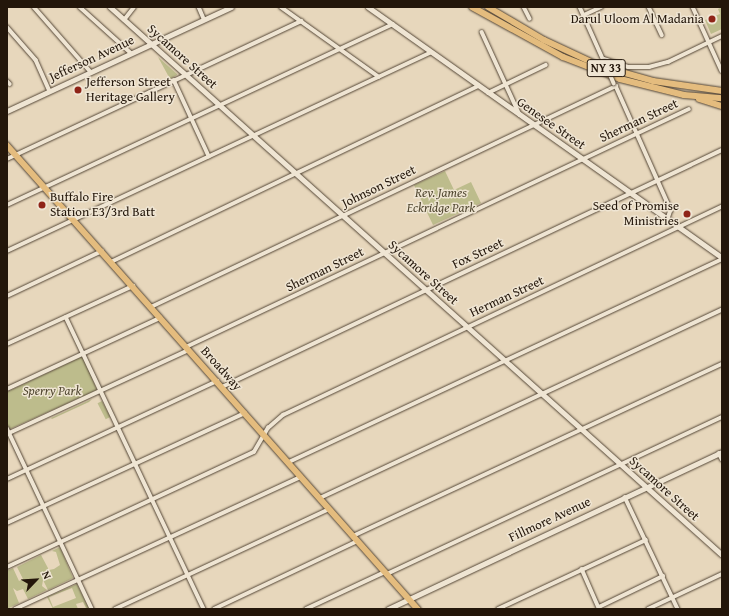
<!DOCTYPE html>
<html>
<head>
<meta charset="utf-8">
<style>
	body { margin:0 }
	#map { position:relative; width:729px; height:616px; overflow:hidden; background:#e7d7bc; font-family:"Gentium Book Plus",serif }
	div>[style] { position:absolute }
	.green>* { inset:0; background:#bdbc8c; transform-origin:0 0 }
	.roads { filter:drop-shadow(0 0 1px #544636) drop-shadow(0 0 1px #544636) }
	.street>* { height:3.5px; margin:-1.75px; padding:0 1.75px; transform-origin:1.75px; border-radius:1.75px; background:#efe5d3 }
	.secondary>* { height:5px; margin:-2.5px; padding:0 2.5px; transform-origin:2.5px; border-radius:2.5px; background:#efe5d3 }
	.primary>* { height:5.5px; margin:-2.75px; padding:0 2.75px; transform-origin:2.75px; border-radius:2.75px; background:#e4bc7e }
	.highway>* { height:6px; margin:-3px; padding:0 3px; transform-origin:3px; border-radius:3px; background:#e4bc7e }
	.bridges { filter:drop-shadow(0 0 1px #544636) drop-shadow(0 0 1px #544636) }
	.street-bridge>* { height:3.5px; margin:-1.75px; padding:0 1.75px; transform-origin:1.75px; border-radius:1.75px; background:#efe5d3 }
	.dots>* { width:11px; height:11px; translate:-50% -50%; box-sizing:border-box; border:2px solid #efe5d3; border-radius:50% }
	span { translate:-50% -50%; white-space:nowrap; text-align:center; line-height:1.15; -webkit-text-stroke:3px #efe5d3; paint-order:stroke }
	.shield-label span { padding:1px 3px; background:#efe5d3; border:1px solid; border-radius:3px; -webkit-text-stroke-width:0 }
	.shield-label { font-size:12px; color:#23160a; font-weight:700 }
	.poi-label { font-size:13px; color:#23160a }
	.right { translate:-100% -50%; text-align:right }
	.left { translate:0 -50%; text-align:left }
	.street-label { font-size:13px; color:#23160a }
	.park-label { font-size:13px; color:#514831; font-style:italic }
	.frame { position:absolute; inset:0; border:8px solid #23160a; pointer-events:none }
	.north { position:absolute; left:16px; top:560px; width:40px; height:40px; -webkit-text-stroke:3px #efe5d3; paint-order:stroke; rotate:65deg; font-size:11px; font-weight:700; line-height:16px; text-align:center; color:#23160a }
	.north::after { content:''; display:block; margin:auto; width:14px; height:18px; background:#23160a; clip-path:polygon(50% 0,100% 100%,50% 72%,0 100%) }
</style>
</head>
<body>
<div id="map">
	<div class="green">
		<i style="clip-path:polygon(722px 7px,722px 29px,711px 34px,705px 20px,720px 14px,718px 9px)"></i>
		<i style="clip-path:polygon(158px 57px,177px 74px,177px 75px,170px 79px)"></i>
		<i style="clip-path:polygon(445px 171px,454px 190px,471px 182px,481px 203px,433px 225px,414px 185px)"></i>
		<i style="clip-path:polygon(83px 356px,97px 390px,10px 429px,7px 423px,7px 392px)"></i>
		<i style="clip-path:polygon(92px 399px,89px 402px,52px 419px,51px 418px)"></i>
		<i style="left:102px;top:401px;width:18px;height:5px;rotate:63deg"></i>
		<i style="clip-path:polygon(60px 547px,73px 578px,48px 590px,43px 580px,42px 586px,47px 590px,28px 599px,23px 589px,17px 591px,13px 588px,19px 603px,7px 609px,7px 571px,13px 568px,19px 581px,23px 579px,17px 567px,41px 555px,49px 570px,54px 569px,60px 565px,56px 552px,52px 551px)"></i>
		<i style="clip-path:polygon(evenodd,77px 584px,89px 609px,84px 609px,86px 608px,83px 602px,76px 604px,78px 609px,53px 609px,47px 597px,77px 584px,72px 588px,76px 598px,53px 607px,49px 597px,72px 588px)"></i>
	</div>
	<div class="roads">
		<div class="street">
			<i style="left:34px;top:7px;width:86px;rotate:48.8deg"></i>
			<i style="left:80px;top:7px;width:69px;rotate:42deg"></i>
			<i style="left:199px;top:7px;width:13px;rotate:67deg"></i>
			<i style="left:281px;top:7px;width:120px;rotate:35.5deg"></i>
			<i style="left:524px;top:7px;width:13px;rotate:63deg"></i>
			<i style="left:580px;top:7px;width:59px;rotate:66deg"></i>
			<i style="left:649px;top:7px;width:31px;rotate:65deg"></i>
			<i style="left:693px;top:7px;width:70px;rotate:65.6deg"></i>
			<i style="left:584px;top:15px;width:19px;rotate:-25deg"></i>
			<i style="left:124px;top:20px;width:16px;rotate:-52deg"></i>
			<i style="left:7px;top:27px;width:44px;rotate:48.7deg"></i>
			<i style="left:36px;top:60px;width:34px;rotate:66deg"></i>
			<i style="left:482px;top:32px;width:91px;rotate:65.4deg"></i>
			<i style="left:604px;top:59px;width:25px;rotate:18deg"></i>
			<i style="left:628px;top:67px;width:21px"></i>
			<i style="left:649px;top:67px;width:20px;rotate:-15deg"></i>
			<i style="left:668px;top:62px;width:60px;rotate:-25.7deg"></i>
			<i style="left:174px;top:80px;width:84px;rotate:65.3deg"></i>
			<i style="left:7px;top:81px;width:4px;rotate:45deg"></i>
			<i style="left:616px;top:86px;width:136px;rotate:66.1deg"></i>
			<i style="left:671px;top:210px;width:9px;rotate:108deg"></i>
			<i style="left:488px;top:93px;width:64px;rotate:-25.8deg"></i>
			<i style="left:7px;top:159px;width:325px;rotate:-25.1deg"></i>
			<i style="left:7px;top:205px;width:426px;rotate:-25.1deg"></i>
			<i style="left:7px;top:251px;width:468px;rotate:-25.1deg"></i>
			<i style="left:111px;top:262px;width:408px;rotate:-25.6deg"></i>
			<i style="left:7px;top:296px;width:105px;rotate:-25.3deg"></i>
			<i style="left:151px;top:307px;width:515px;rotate:-25.42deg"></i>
			<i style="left:66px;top:317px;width:323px;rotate:64.7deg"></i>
			<i style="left:7px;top:344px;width:139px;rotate:-24.7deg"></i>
			<i style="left:186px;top:347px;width:556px;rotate:-25.32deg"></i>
			<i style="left:222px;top:387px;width:553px;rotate:-25.36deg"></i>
			<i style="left:7px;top:389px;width:169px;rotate:-24.9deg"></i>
			<i style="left:7px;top:428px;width:200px;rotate:64.8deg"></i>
			<i style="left:7px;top:434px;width:200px;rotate:-24.8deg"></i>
			<i style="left:719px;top:453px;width:7px;rotate:63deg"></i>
			<i style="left:289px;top:462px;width:478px;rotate:-25.1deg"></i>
			<i style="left:7px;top:479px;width:232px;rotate:-25deg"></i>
			<i style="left:625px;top:497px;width:124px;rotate:64.7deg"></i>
			<i style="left:320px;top:498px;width:444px;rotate:-25.1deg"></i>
			<i style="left:7px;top:523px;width:262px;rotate:-24.8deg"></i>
			<i style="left:353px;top:536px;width:407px;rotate:-25deg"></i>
			<i style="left:7px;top:567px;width:272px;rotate:-25deg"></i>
			<i style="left:254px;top:452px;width:28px;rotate:-60deg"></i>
			<i style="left:268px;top:428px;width:20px;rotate:-41deg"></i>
			<i style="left:283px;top:415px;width:486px;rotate:-25.4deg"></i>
			<i style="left:582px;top:569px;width:43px;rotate:66.4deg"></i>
			<i style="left:387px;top:574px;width:370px;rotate:-25.1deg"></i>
			<i style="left:599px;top:607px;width:71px;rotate:-25.8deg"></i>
			<i style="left:15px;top:609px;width:315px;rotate:-24.8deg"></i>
			<i style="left:115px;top:609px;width:236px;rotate:-25deg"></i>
			<i style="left:214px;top:609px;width:159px;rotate:-25.3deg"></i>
			<i style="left:306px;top:609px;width:87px;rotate:-25.1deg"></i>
			<i style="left:498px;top:609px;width:163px;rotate:-25deg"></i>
			<i style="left:648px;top:609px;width:82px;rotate:-25.3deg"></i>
		</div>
		<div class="secondary">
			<i style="left:110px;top:7px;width:821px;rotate:41.84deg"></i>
			<i style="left:368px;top:7px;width:434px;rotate:35.3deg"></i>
			<i style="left:7px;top:111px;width:247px;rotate:-24.9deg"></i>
			<i style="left:388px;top:609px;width:369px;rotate:-25.2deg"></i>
		</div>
		<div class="primary">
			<i style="left:7px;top:145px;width:620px;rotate:48.47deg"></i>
		</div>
		<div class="highway">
			<i style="left:472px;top:7px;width:104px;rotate:28.8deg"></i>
			<i style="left:563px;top:57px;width:61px;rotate:21.1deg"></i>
			<i style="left:620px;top:79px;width:66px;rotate:14deg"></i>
			<i style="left:684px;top:95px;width:38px;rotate:5deg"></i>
			<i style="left:488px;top:7px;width:65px;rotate:30.5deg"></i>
			<i style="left:544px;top:40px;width:62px;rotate:24.9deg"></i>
			<i style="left:600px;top:66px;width:55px;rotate:15.8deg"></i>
			<i style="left:653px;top:81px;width:70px;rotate:8.2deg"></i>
			<i style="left:699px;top:99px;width:24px;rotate:17deg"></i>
		</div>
	</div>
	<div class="bridges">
		<div class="street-bridge">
			<i style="left:605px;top:62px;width:23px;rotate:67deg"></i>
		</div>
	</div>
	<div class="dots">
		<i style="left:712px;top:19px;background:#8f2418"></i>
		<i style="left:78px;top:90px;background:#8f2418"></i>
		<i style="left:42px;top:205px;background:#8f2418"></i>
		<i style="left:687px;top:214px;background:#8f2418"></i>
	</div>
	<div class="shield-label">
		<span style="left:606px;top:68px">NY 33</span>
	</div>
	<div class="poi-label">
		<span class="right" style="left:704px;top:19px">Darul Uloom Al Madania</span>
		<span class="left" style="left:86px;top:90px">Jefferson Street<br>Heritage Gallery</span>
		<span class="left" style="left:50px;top:205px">Buffalo Fire<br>Station E3/3rd Batt</span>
		<span class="right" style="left:679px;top:214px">Seed of Promise<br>Ministries</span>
	</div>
	<div class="street-label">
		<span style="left:182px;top:57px;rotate:42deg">Sycamore Street</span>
		<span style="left:92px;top:59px;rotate:-25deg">Jefferson Avenue</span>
		<span style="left:639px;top:121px;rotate:-25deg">Sherman Street</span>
		<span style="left:551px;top:124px;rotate:35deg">Genesee Street</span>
		<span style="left:379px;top:187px;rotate:-26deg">Johnson Street</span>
		<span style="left:478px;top:254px;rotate:-25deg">Fox Street</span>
		<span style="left:325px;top:270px;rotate:-26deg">Sherman Street</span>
		<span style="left:423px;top:273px;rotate:42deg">Sycamore Street</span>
		<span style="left:507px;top:297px;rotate:-25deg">Herman Street</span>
		<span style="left:221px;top:369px;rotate:48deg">Broadway</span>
		<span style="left:664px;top:489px;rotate:42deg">Sycamore Street</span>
		<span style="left:550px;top:520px;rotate:-25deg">Fillmore Avenue</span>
	</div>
	<div class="park-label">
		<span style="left:441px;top:201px">Rev. James<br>Eckridge Park</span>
		<span style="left:52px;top:391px">Sperry Park</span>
	</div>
	<div class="frame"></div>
	<div class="north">N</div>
</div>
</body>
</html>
